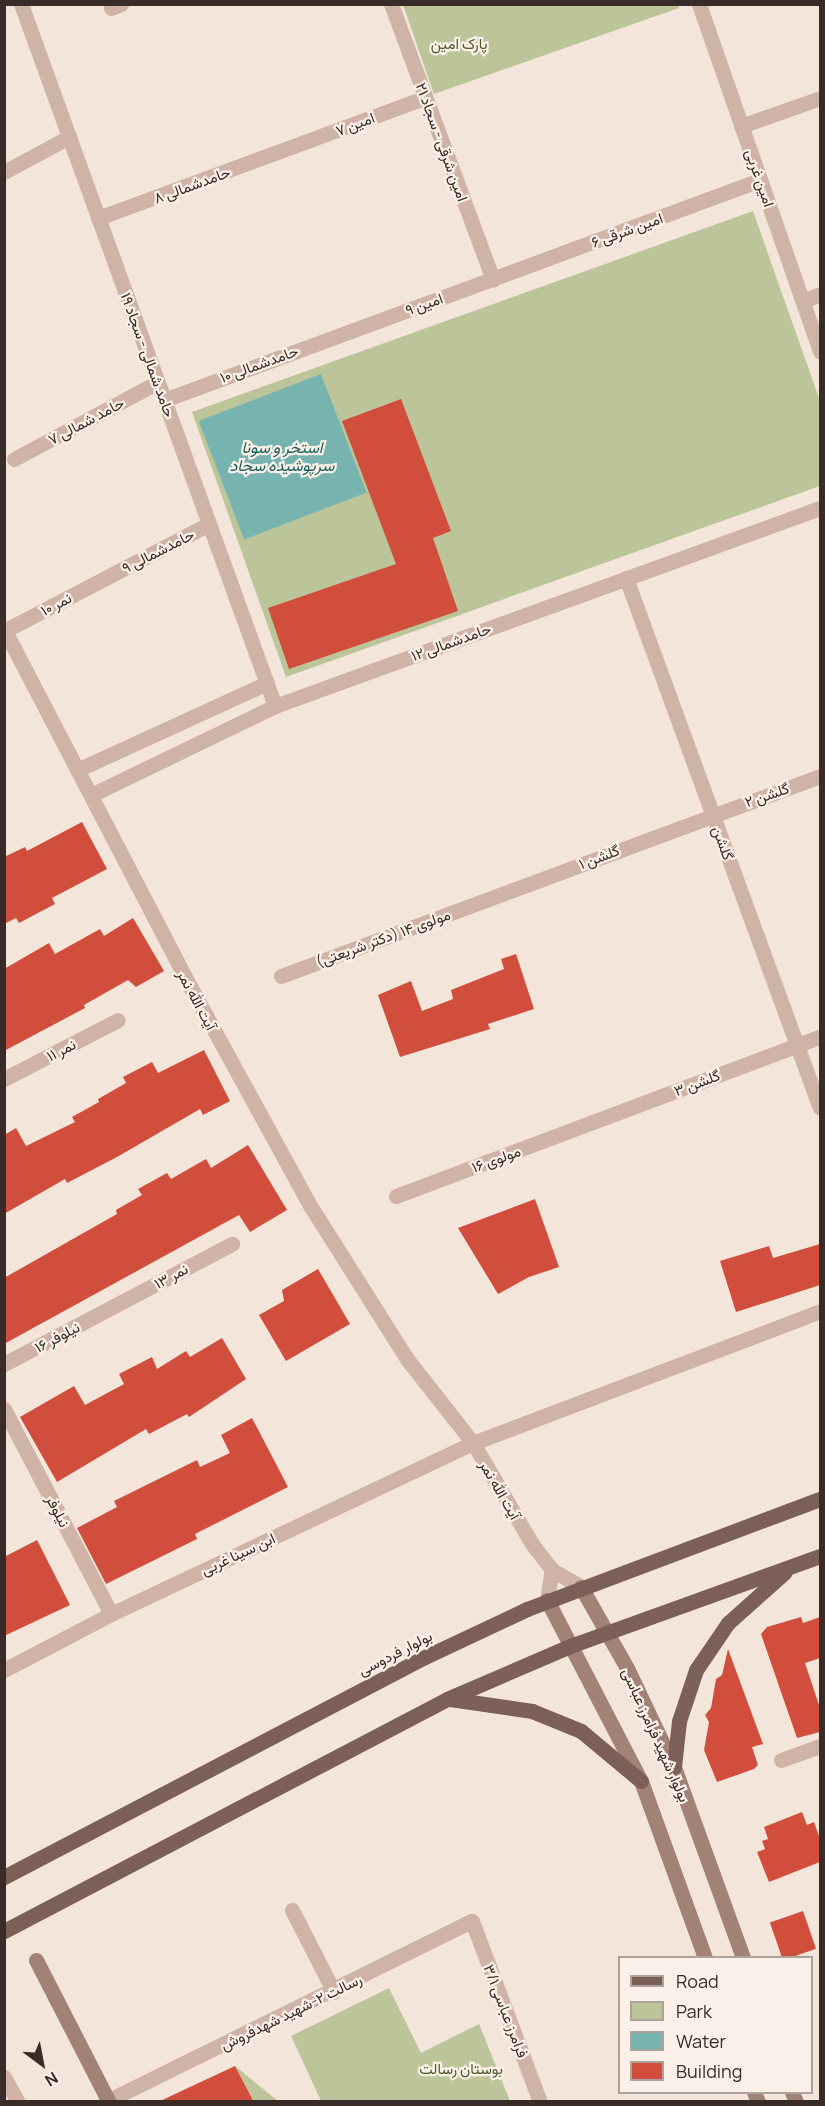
<!DOCTYPE html>
<html>
<head>
<meta charset="utf-8">
<style>
	body { margin:0 }
	#map { position:relative; width:825px; height:2106px; overflow:hidden; background:#f4e5db; font-family:Manrope,Vazirmatn,sans-serif }
	div>[style] { position:absolute }
	.green>* { inset:0; background:#bcc599 }
	.water>* { inset:0; background:#77b4af; transform-origin:0 0 }
	.building>* { inset:0; background:#d14d3c; transform-origin:0 0 }
	.street>* { height:15px; margin:-7.5px; padding:0 7.5px; transform-origin:7.5px; border-radius:7.5px; background:#ceb3a6 }
	.secondary>* { height:15px; margin:-7.5px; padding:0 7.5px; transform-origin:7.5px; border-radius:7.5px; background:#a28177 }
	.primary>* { height:15px; margin:-7.5px; padding:0 7.5px; transform-origin:7.5px; border-radius:7.5px; background:#7c5f57 }
	span { translate:-50% -50%; white-space:nowrap; text-align:center; line-height:1.15; -webkit-text-stroke:4.5px #fbf0e8; paint-order:stroke }
	.park-label { font-size:15px; color:#4e5a29 }
	.street-label { font-size:15px; color:#392b27 }
	.water-label { font-size:16px; color:#195f5a; font-style:italic }
	.frame { position:absolute; inset:0; border:6px solid #392b27; pointer-events:none }
	.legend { position:absolute; left:618px; top:1956px; width:195px; height:138px; box-sizing:border-box; background:#fbf0e8; border:2px solid #ada19b; margin:0; padding:8px 10px; list-style:none; font-size:18px; color:#392b27 }
	.legend li { display:flex; align-items:center; gap:12px; height:30px }
	.legend b { width:30px; border:2px solid #ada19b }
	.north { position:absolute; left:12px; top:2034px; width:60px; height:60px; -webkit-text-stroke:4px #fbf0e8; paint-order:stroke; rotate:148deg; font-size:16px; font-weight:700; line-height:24px; text-align:center; color:#392b27 }
	.north::after { content:''; display:block; margin:auto; width:21px; height:27px; background:#392b27; clip-path:polygon(50% 0,100% 100%,50% 72%,0 100%) }
</style>
</head>
<body>
<div id="map">
	<div class="green">
		<i style="clip-path:polygon(677px 4px,679px 8px,434px 94px,403px 5px)"></i>
		<i style="clip-path:polygon(753px 211px,820px 401px,820px 486px,286px 677px,192px 412px)"></i>
		<i style="clip-path:polygon(389px 1988px,421px 2053px,479px 2024px,510px 2101px,321px 2101px,291px 2036px)"></i>
		<i style="clip-path:polygon(235px 2066px,278px 2101px,254px 2101px)"></i>
	</div>
	<div class="water">
		<i style="left:321px;top:374px;width:127px;height:131px;rotate:69deg"></i>
	</div>
	<div class="building">
		<i style="clip-path:polygon(401px 399px,451px 531px,433px 538px,458px 611px,289px 669px,268px 608px,396px 564px,342px 421px)"></i>
		<i style="clip-path:polygon(82px 822px,107px 869px,52px 898px,55px 904px,19px 923px,16px 918px,4px 924px,4px 857px,25px 847px,27px 851px)"></i>
		<i style="clip-path:polygon(133px 918px,164px 971px,136px 987px,128px 980px,84px 1005px,85px 1008px,4px 1051px,4px 969px,49px 943px,55px 954px,100px 929px,104px 936px)"></i>
		<i style="clip-path:polygon(516px 954px,534px 1009px,488px 1024px,490px 1029px,400px 1057px,378px 995px,411px 981px,422px 1011px,453px 999px,451px 990px,504px 969px,501px 959px)"></i>
		<i style="clip-path:polygon(204px 1050px,230px 1101px,203px 1115px,200px 1109px,117px 1157px,67px 1183px,65px 1179px,4px 1214px,4px 1135px,16px 1128px,26px 1146px,75px 1122px,72px 1117px,99px 1102px,98px 1099px,126px 1083px,123px 1077px,152px 1062px,158px 1073px)"></i>
		<i style="clip-path:polygon(248px 1145px,287px 1210px,250px 1232px,239px 1215px,4px 1344px,4px 1278px,117px 1214px,116px 1210px,142px 1195px,138px 1189px,167px 1173px,171px 1179px,206px 1159px,211px 1168px)"></i>
		<i style="clip-path:polygon(535px 1199px,559px 1267px,529px 1277px,498px 1294px,458px 1228px)"></i>
		<i style="clip-path:polygon(820px 1244px,820px 1285px,736px 1312px,720px 1261px,769px 1246px,773px 1258px)"></i>
		<i style="clip-path:polygon(318px 1269px,350px 1324px,286px 1361px,259px 1315px,284px 1301px,282px 1290px)"></i>
		<i style="clip-path:polygon(222px 1338px,246px 1379px,189px 1417px,187px 1414px,149px 1434px,146px 1429px,57px 1482px,20px 1417px,74px 1386px,85px 1405px,124px 1384px,119px 1374px,152px 1357px,157px 1369px,186px 1351px,190px 1357px)"></i>
		<i style="clip-path:polygon(252px 1418px,288px 1487px,195px 1534px,197px 1539px,106px 1584px,77px 1528px,117px 1507px,114px 1501px,197px 1460px,200px 1467px,230px 1453px,221px 1435px)"></i>
		<i style="clip-path:polygon(37px 1540px,70px 1605px,4px 1636px,4px 1557px)"></i>
		<i style="clip-path:polygon(801px 1617px,803px 1623px,820px 1617px,820px 1658px,805px 1663px,820px 1708px,820px 1732px,797px 1738px,761px 1634px,767px 1627px)"></i>
		<i style="clip-path:polygon(728px 1649px,763px 1744px,752px 1747px,758px 1765px,754px 1769px,717px 1782px,704px 1750px,709px 1722px,705px 1715px,711px 1708px,716px 1679px,722px 1675px)"></i>
		<i style="clip-path:polygon(802px 1812px,807px 1825px,814px 1822px,820px 1839px,820px 1862px,769px 1882px,757px 1852px,765px 1849px,762px 1841px,768px 1839px,764px 1827px)"></i>
		<i style="left:803px;top:1911px;width:40px;height:35px;rotate:71deg"></i>
		<i style="clip-path:polygon(235px 2066px,254px 2102px,158px 2102px)"></i>
	</div>
	<div class="street">
		<i style="left:21px;top:4px;width:747px;rotate:70.11deg"></i>
		<i style="left:391px;top:4px;width:294px;rotate:69.7deg"></i>
		<i style="left:699px;top:4px;width:368px;rotate:70.8deg"></i>
		<i style="left:111px;top:8px;width:11px;rotate:-22deg"></i>
		<i style="left:741px;top:126px;width:84px;rotate:-19.5deg"></i>
		<i style="left:4px;top:172px;width:74px;rotate:-28.3deg"></i>
		<i style="left:98px;top:218px;width:348px;rotate:-20.2deg"></i>
		<i style="left:803px;top:301px;width:18px;rotate:-22deg"></i>
		<i style="left:164px;top:400px;width:635px;rotate:-20.26deg"></i>
		<i style="left:14px;top:459px;width:163px;rotate:-28.1deg"></i>
		<i style="left:626px;top:578px;width:564px;rotate:69.9deg"></i>
		<i style="left:4px;top:629px;width:405px;rotate:62.5deg"></i>
		<i style="left:191px;top:988px;width:250px;rotate:61.3deg"></i>
		<i style="left:311px;top:1207px;width:180px;rotate:57.7deg"></i>
		<i style="left:407px;top:1359px;width:107px;rotate:51.8deg"></i>
		<i style="left:473px;top:1443px;width:117px;rotate:59.7deg"></i>
		<i style="left:532px;top:1544px;width:33px;rotate:52deg"></i>
		<i style="left:552px;top:1570px;width:34px;rotate:30deg"></i>
		<i style="left:4px;top:631px;width:231px;rotate:-27.6deg"></i>
		<i style="left:77px;top:770px;width:209px;rotate:-24.6deg"></i>
		<i style="left:91px;top:795px;width:204px;rotate:-25.8deg"></i>
		<i style="left:275px;top:706px;width:580px;rotate:-19.97deg"></i>
		<i style="left:281px;top:976px;width:575px;rotate:-20.36deg"></i>
		<i style="left:4px;top:1079px;width:128px;rotate:-27.4deg"></i>
		<i style="left:396px;top:1196px;width:453px;rotate:-20.6deg"></i>
		<i style="left:4px;top:1364px;width:258px;rotate:-27.8deg"></i>
		<i style="left:4px;top:1409px;width:231px;rotate:62.4deg"></i>
		<i style="left:547px;top:1600px;width:30px;rotate:-81deg"></i>
		<i style="left:4px;top:1670px;width:121px;rotate:-27.6deg"></i>
		<i style="left:111px;top:1614px;width:400px;rotate:-25.3deg"></i>
		<i style="left:473px;top:1443px;width:371px;rotate:-20.8deg"></i>
		<i style="left:781px;top:1760px;width:41px;rotate:-19.7deg"></i>
		<i style="left:292px;top:1910px;width:92px;rotate:62.9deg"></i>
		<i style="left:4px;top:2077px;width:29px;rotate:61deg"></i>
		<i style="left:105px;top:2102px;width:409px;rotate:-26.3deg"></i>
		<i style="left:472px;top:1921px;width:193px;rotate:69.4deg"></i>
	</div>
	<div class="secondary">
		<i style="left:581px;top:1587px;width:93px;rotate:60.4deg"></i>
		<i style="left:627px;top:1668px;width:110px;rotate:64.6deg"></i>
		<i style="left:674px;top:1767px;width:203px;rotate:70.1deg"></i>
		<i style="left:547px;top:1600px;width:204px;rotate:62.6deg"></i>
		<i style="left:641px;top:1781px;width:188px;rotate:70.1deg"></i>
		<i style="left:36px;top:1960px;width:160px;rotate:62.8deg"></i>
		<i style="left:754px;top:2092px;width:11px;rotate:68deg"></i>
		<i style="left:792px;top:2092px;width:11px;rotate:68deg"></i>
	</div>
	<div class="primary">
		<i style="left:450px;top:1699px;width:83px;rotate:8.3deg"></i>
		<i style="left:532px;top:1711px;width:53px;rotate:22.2deg"></i>
		<i style="left:581px;top:1731px;width:78px;rotate:39.8deg"></i>
		<i style="left:674px;top:1767px;width:46px;rotate:-83.8deg"></i>
		<i style="left:679px;top:1721px;width:54px;rotate:-71.6deg"></i>
		<i style="left:696px;top:1670px;width:57px;rotate:-55.8deg"></i>
		<i style="left:728px;top:1623px;width:76px;rotate:-41.8deg"></i>
		<i style="left:4px;top:1877px;width:475px;rotate:-27.6deg"></i>
		<i style="left:425px;top:1657px;width:113px;rotate:-25.2deg"></i>
		<i style="left:527px;top:1609px;width:313px;rotate:-20.6deg"></i>
		<i style="left:4px;top:1931px;width:500px;rotate:-27.64deg"></i>
		<i style="left:447px;top:1699px;width:134px;rotate:-23.3deg"></i>
		<i style="left:570px;top:1646px;width:266px;rotate:-19.8deg"></i>
	</div>
	<div class="park-label">
		<span style="left:459px;top:44px">پارک امین</span>
		<span style="left:461px;top:2069px">بوستان رسالت</span>
	</div>
	<div class="street-label">
		<span style="left:355px;top:124px;rotate:-21deg">امین ۷</span>
		<span style="left:442px;top:142px;rotate:70deg">امین شرقی - سجاد ۲۱</span>
		<span style="left:760px;top:178px;rotate:71deg">امین غربی</span>
		<span style="left:192px;top:185px;rotate:-20deg">حامدشمالی ۸</span>
		<span style="left:627px;top:230px;rotate:-20deg">امین شرقی ۶</span>
		<span style="left:424px;top:304px;rotate:-20deg">امین ۹</span>
		<span style="left:148px;top:355px;rotate:70deg">حامد شمالی - سجاد ۱۹</span>
		<span style="left:259px;top:364px;rotate:-20deg">حامدشمالی ۱۰</span>
		<span style="left:86px;top:421px;rotate:-28deg">حامد شمالی ۷</span>
		<span style="left:158px;top:551px;rotate:-27deg">حامدشمالی ۹</span>
		<span style="left:56px;top:604px;rotate:-28deg">نمر ۱۰</span>
		<span style="left:451px;top:642px;rotate:-20deg">حامدشمالی ۱۲</span>
		<span style="left:767px;top:795px;rotate:-19deg">گلشن ۲</span>
		<span style="left:723px;top:843px;rotate:70deg">گلشن</span>
		<span style="left:599px;top:857px;rotate:-21deg">گلشن ۱</span>
		<span style="left:383px;top:938px;rotate:-20deg">مولوی ۱۴ (دکتر شریعتی)</span>
		<span style="left:197px;top:1000px;rotate:62deg">آیت الله نمر</span>
		<span style="left:61px;top:1050px;rotate:-27deg">نمر ۱۱</span>
		<span style="left:697px;top:1083px;rotate:-21deg">گلشن ۳</span>
		<span style="left:496px;top:1159px;rotate:-20deg">مولوی ۱۶</span>
		<span style="left:171px;top:1276px;rotate:-28deg">نمر ۱۳</span>
		<span style="left:57px;top:1337px;rotate:-28deg">نیلوفر ۱۶</span>
		<span style="left:500px;top:1490px;rotate:60deg">آیت الله نمر</span>
		<span style="left:58px;top:1511px;rotate:63deg">نیلوفر</span>
		<span style="left:238px;top:1554px;rotate:-25deg">ابن سینا غربی</span>
		<span style="left:395px;top:1653px;rotate:-27deg">بولوار فردوسی</span>
		<span style="left:656px;top:1735px;rotate:66deg">بولوار شهید فرامرز عباسی</span>
		<span style="left:506px;top:2011px;rotate:69deg">فرامرز عباسی ۳/۱</span>
		<span style="left:291px;top:2012px;rotate:-26deg">رسالت ۲-شهید شهدفروش</span>
	</div>
	<div class="water-label">
		<span style="left:282px;top:456px">استخر و سونا<br>سرپوشیده سجاد</span>
	</div>
	<div class="frame"></div>
	<ul class="legend">
	<li><b style="height:8px;background:#7c5f57"></b>Road</li>
	<li><b style="height:16px;background:#bcc599"></b>Park</li>
	<li><b style="height:16px;background:#77b4af"></b>Water</li>
	<li><b style="height:16px;background:#d14d3c"></b>Building</li>
	</ul>
	<div class="north">N</div>
</div>
</body>
</html>
